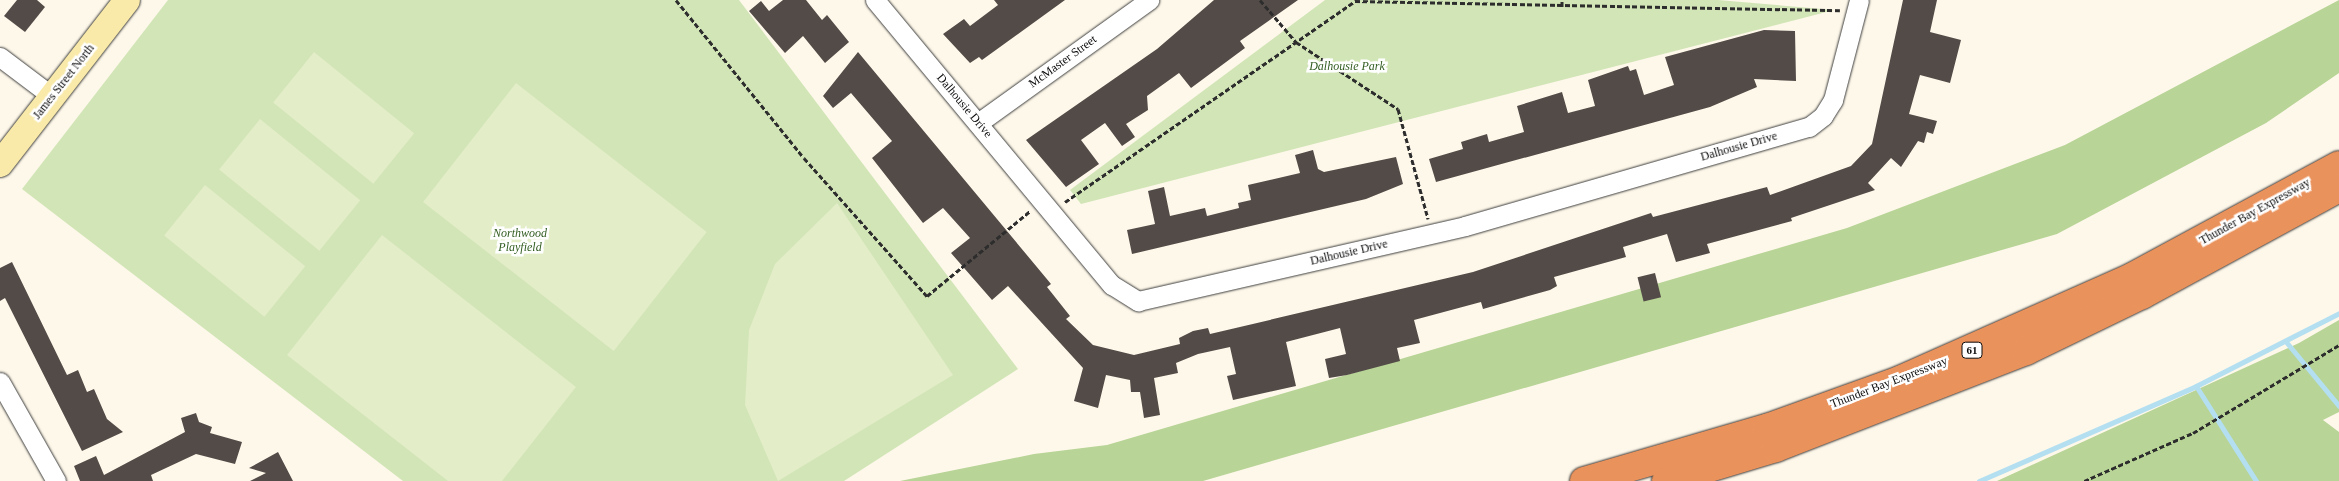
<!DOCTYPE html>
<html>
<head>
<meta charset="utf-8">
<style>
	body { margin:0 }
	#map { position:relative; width:2339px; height:481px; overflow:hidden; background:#fef8ea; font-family:"Times New Roman",serif }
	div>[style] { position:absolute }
	.green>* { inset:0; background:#d2e5b7 }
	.forest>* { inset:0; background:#b8d497 }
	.pitch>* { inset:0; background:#e3edc8; transform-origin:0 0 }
	.stream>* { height:5px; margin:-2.5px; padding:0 2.5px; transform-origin:2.5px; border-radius:2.5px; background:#b3dff1 }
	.building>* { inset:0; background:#534b48; transform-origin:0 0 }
	.path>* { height:3px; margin-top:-1.5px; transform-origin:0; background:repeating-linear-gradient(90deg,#2d2d2d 0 5px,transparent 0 7.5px) }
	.roads { filter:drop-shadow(0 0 1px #3e3e3e) drop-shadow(0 0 1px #3e3e3e) }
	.street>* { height:19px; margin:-9.5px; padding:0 9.5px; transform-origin:9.5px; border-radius:9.5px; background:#fff }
	.secondary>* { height:26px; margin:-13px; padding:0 13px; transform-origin:13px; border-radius:13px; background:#f9eaaa }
	.highway>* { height:28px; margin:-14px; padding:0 14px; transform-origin:14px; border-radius:14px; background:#ea925c }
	span { translate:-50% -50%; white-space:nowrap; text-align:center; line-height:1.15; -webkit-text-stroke:5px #fff; paint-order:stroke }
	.shield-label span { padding:1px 4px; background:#fff; border:1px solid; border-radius:4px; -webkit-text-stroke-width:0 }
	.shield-label { font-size:11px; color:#0b0b0b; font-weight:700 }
	.street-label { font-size:12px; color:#0b0b0b }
	.park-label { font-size:12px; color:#325d21; font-style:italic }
</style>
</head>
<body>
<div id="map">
	<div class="green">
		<i style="clip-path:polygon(168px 0,739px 0,1018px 369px,844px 481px,403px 481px,22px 189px)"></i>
		<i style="clip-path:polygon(1325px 0,1718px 0,1834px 10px,1081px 204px,1070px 190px)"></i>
	</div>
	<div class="forest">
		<i style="clip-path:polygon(2339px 0,2339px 73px,2266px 123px,2057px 234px,1203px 481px,900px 481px,1034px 454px,1107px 445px,1847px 228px,2065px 145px)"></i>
		<i style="clip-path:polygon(2339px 320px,2339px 412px,2323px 420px,2339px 432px,2339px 481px,1997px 481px,2299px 343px)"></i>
	</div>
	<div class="pitch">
		<i style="left:314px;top:52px;width:129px;height:65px;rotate:39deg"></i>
		<i style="left:516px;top:83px;width:242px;height:151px;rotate:38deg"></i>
		<i style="left:260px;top:119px;width:129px;height:65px;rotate:39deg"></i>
		<i style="left:205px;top:185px;width:129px;height:65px;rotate:39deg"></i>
		<i style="clip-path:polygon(837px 203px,953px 375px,778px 481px,745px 405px,749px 330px,775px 264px)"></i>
		<i style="clip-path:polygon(382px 235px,576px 387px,502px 481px,448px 481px,287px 355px)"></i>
	</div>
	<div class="stream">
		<i style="left:2287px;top:343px;width:82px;rotate:50.5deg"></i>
		<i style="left:2196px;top:386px;width:112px;rotate:57.7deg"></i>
		<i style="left:1979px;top:481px;width:237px;rotate:-23.6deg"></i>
		<i style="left:2196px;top:386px;width:161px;rotate:-27deg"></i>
	</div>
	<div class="building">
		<i style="clip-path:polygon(17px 0,37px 0,45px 7px,25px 32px,4px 16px)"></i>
		<i style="clip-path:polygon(783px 0,806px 0,822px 20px,827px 15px,849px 42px,825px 63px,803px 36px,785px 53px,749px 11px,761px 1px,769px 11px)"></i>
		<i style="clip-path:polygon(994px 0,1065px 0,982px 60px,979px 57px,970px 63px,943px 34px,964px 19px,970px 26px,998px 5px)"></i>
		<i style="clip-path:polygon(1214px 0,1298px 0,1240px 41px,1245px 48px,1191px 88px,1179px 73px,1147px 96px,1148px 110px,1126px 124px,1135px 137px,1122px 146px,1105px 123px,1081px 140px,1099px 164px,1066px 187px,1026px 140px,1157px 49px)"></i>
		<i style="clip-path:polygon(1903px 0,1937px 0,1930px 32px,1961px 40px,1950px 83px,1920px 75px,1909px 114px,1937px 121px,1933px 134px,1927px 132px,1924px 143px,1918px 141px,1901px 167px,1891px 158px,1868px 183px,1875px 190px,1791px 218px,1792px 221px,1707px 244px,1710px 253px,1676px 262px,1667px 234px,1623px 247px,1626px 257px,1554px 277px,1557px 286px,1550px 290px,1483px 309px,1481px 302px,1414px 320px,1420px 343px,1397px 348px,1400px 361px,1347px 375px,1329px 378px,1325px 359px,1346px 354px,1340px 328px,1286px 342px,1296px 386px,1233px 400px,1227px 376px,1236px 374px,1230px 347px,1198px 354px,1176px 363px,1178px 373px,1154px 378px,1160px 415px,1144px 418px,1140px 392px,1131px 392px,1130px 380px,1106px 375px,1098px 408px,1074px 401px,1083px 368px,1008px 286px,992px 300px,951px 253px,970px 238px,943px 208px,923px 223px,872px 158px,892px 141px,851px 93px,833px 108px,823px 96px,858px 52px,1051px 284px,1047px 287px,1070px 316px,1066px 319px,1093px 345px,1134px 355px,1180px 344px,1179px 338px,1193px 331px,1208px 328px,1210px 334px,1473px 272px,1651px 213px,1653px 217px,1767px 187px,1770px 195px,1851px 166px,1872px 144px)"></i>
		<i style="clip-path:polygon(1764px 30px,1795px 31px,1796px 81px,1754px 79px,1757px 87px,1710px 107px,1436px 182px,1429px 159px,1463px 149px,1461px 142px,1487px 134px,1489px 142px,1524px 132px,1517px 106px,1562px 92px,1568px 113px,1595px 106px,1588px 80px,1628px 66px,1630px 71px,1636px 69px,1644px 95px,1674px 85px,1665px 57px)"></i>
		<i style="clip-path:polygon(1313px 150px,1318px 169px,1324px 172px,1396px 157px,1403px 184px,1366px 199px,1132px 254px,1127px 230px,1155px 224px,1148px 191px,1164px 187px,1170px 216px,1205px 208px,1207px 216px,1239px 208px,1238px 203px,1251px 200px,1248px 185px,1300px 173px,1295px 155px)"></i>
		<i style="clip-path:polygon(12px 262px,67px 375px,78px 370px,87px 392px,94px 389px,107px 419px,123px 432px,82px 451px,5px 298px,0 301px,0 268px)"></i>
		<i style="left:1655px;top:273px;width:25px;height:18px;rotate:76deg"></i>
		<i style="clip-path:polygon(196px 413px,199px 422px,212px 427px,210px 433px,242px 442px,235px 464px,196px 454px,151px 475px,153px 481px,80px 481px,74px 466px,96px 456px,104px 475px,185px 432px,181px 418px)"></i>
		<i style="clip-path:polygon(278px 452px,293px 481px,250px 481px,266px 473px,249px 468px)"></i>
	</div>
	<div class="path">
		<i style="left:676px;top:0;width:203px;rotate:51deg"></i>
		<i style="left:804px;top:158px;width:185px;rotate:48.3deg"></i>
		<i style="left:927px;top:296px;width:134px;rotate:-39.5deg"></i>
		<i style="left:1260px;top:0;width:55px;rotate:49.4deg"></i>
		<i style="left:1296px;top:42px;width:122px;rotate:33.3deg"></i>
		<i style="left:1398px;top:109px;width:114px;rotate:74.7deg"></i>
		<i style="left:1562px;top:7px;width:7px;rotate:-90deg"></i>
		<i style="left:1065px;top:202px;width:353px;rotate:-34.7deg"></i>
		<i style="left:1355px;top:1px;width:485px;rotate:1.1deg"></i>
		<i style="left:2084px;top:481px;width:119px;rotate:-23.8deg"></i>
		<i style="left:2193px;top:433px;width:170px;rotate:-31.1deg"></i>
	</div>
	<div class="roads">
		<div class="street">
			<i style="left:875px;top:0;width:371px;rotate:50.3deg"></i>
			<i style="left:1112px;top:285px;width:31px;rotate:32deg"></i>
			<i style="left:1138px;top:301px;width:335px;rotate:-12.9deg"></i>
			<i style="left:1465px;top:226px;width:358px;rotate:-16.1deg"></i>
			<i style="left:1809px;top:127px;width:18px;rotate:-38deg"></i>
			<i style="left:1823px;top:116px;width:19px;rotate:-58deg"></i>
			<i style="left:1833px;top:100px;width:103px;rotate:-75.4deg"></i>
			<i style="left:0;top:57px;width:66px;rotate:37deg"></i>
			<i style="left:978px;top:123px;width:211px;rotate:-35.7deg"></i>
			<i style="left:0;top:382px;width:114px;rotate:60.5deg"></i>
		</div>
		<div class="secondary">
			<i style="left:0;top:164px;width:207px;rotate:-52.2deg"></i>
		</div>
		<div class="highway">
			<i style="left:1584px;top:481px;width:191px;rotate:-16.2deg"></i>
			<i style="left:1767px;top:428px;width:141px;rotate:-19.8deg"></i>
			<i style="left:1900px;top:380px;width:254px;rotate:-23.9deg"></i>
			<i style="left:2132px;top:277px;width:235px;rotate:-28.4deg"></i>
			<i style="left:1666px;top:481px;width:115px;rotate:-16.7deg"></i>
			<i style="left:1776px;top:448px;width:268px;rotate:-21.2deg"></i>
			<i style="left:2026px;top:351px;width:129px;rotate:-25.8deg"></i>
			<i style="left:2142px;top:295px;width:224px;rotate:-28.5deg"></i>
		</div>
	</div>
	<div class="shield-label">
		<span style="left:1972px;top:350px">61</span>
	</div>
	<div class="street-label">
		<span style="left:1063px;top:62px;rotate:-36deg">McMaster Street</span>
		<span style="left:64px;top:82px;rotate:-52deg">James Street North</span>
		<span style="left:964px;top:106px;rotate:50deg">Dalhousie Drive</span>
		<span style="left:1739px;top:147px;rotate:-16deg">Dalhousie Drive</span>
		<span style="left:2255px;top:212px;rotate:-29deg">Thunder Bay Expressway</span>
		<span style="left:1349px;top:253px;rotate:-13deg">Dalhousie Drive</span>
		<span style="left:1889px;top:383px;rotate:-21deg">Thunder Bay Expressway</span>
	</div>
	<div class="park-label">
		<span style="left:1347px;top:67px">Dalhousie Park</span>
		<span style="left:520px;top:241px">Northwood<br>Playfield</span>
	</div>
</div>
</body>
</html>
